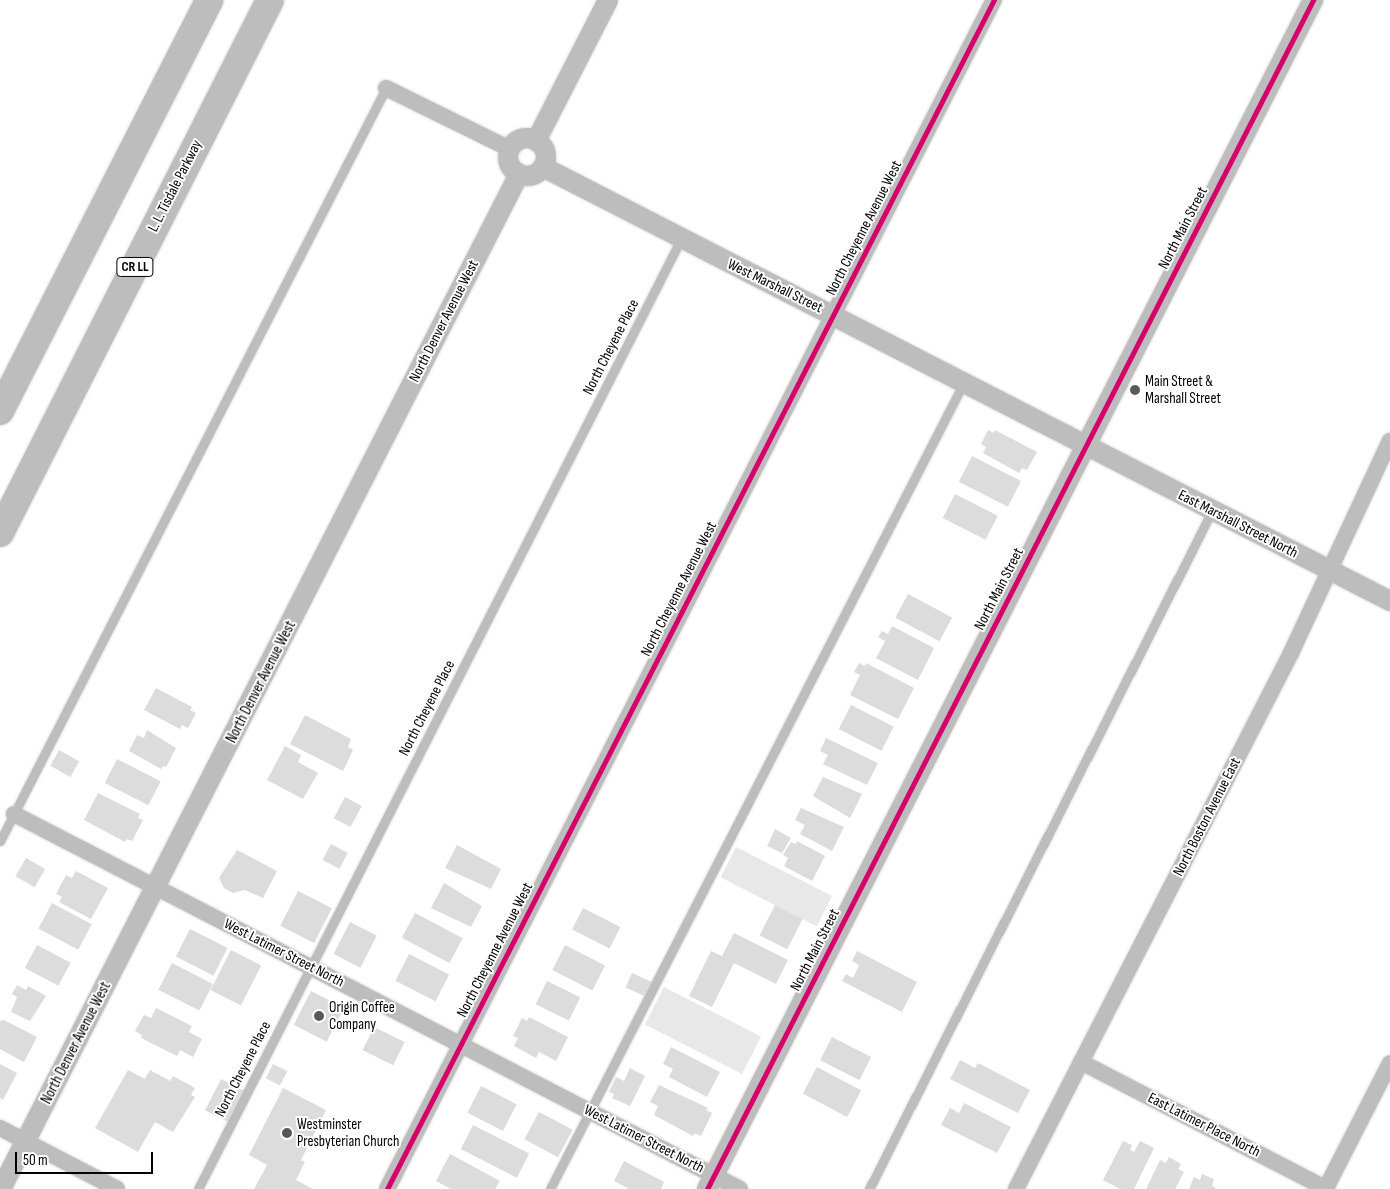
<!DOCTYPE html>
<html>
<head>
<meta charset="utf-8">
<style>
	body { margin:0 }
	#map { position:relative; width:1390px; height:1189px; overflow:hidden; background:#fff; font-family:"Sofia Sans Condensed",sans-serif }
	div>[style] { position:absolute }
	.green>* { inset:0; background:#e8e8e8; transform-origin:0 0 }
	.building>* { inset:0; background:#dcdcdc; transform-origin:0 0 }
	.roads { filter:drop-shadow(0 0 1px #dbdbdb) drop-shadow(0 0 1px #dbdbdb) }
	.service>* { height:9px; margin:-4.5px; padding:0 4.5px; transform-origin:4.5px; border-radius:4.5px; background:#bdbdbd }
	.minor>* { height:16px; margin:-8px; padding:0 8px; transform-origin:8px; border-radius:8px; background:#bdbdbd }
	.tertiary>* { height:20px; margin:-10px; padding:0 10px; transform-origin:10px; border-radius:10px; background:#bdbdbd }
	.tertiary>.ring { margin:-10px; padding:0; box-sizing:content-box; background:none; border:20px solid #bdbdbd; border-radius:50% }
	.motorway>* { height:28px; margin:-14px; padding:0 14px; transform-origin:14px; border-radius:14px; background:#bdbdbd }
	.cycleway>* { height:5px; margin:-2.5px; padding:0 2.5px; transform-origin:2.5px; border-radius:2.5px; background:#d6006c }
	.dots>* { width:14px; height:14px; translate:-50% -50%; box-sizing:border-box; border:2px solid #fff; border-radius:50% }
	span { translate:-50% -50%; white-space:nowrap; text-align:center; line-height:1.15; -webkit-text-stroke:4px #fff; paint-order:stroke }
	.shield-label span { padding:1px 4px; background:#fff; border:1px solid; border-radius:4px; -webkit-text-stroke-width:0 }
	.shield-label { font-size:14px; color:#000; font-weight:700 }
	.street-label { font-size:15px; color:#000 }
	.poi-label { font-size:15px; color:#000 }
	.left { translate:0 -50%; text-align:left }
	.scale { position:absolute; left:15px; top:1152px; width:138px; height:22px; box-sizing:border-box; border:2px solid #000; border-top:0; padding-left:6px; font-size:15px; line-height:18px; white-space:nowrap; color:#000; -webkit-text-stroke:4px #fff; paint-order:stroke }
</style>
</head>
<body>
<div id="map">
	<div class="green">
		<i style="left:736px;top:847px;width:108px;height:34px;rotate:27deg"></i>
		<i style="left:664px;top:987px;width:109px;height:42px;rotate:27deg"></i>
	</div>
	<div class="building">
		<i style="clip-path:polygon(988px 430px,994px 433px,995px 430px,1037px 452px,1027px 470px,1022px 468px,1019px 473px,983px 453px,986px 447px,981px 444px)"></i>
		<i style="left:972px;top:456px;width:55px;height:29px;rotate:27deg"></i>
		<i style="left:955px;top:494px;width:48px;height:27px;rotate:27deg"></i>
		<i style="left:908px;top:594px;width:50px;height:27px;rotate:28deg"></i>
		<i style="clip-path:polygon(892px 626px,934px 648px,918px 680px,876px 658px,885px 641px,878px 637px,882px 631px,888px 634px)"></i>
		<i style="clip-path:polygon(859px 663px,865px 666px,866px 663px,914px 688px,898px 719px,850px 695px,860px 675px,854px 672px)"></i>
		<i style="clip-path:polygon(156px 688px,192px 707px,190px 710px,196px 713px,188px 728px,182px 725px,180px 729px,144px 710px)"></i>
		<i style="left:851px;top:705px;width:48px;height:27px;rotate:27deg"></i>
		<i style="clip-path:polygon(305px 715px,351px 739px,348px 747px,353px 750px,343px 771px,290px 744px)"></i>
		<i style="clip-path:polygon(147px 730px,176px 748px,166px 767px,163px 766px,161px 769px,129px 751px,137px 735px,144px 738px)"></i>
		<i style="clip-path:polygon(826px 738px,878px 763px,867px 785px,823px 764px,828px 755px,820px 751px)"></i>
		<i style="clip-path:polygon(285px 746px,301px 755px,298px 762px,318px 773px,303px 799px,267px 780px)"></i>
		<i style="left:59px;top:750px;width:23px;height:18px;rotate:29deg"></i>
		<i style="left:117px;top:759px;width:49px;height:27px;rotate:27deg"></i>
		<i style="clip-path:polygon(823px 777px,862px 794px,850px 818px,813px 796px)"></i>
		<i style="clip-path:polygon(98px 793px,140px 814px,138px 818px,143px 820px,132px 841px,127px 839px,125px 842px,84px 820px)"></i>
		<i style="left:345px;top:797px;width:19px;height:24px;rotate:28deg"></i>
		<i style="clip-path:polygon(801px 808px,844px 827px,832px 851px,800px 834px,805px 825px,795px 820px)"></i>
		<i style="clip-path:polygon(775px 829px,791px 838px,782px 853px,767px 846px)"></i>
		<i style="clip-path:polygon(797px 841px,825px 856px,812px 881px,784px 866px,788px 858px,783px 855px,791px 842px,796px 844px)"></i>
		<i style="left:331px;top:844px;width:19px;height:18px;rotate:28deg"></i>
		<i style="clip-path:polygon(457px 845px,501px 869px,491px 889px,445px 868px)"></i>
		<i style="clip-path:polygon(237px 850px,277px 871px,263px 898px,245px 890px,233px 893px,224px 888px,219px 878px)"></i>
		<i style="left:26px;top:858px;width:22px;height:21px;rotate:30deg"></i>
		<i style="clip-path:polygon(76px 871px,108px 888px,91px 919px,59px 902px,62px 897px,56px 894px,66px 875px,72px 878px)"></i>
		<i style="clip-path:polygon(444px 883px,482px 906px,471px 927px,431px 908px)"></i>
		<i style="left:298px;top:891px;width:38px;height:39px;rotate:27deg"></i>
		<i style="left:52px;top:903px;width:45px;height:29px;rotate:28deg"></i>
		<i style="left:775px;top:905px;width:31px;height:34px;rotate:27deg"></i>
		<i style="left:583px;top:908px;width:42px;height:24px;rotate:27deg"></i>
		<i style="left:415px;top:913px;width:54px;height:28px;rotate:28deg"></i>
		<i style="left:350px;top:922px;width:30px;height:36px;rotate:27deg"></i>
		<i style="left:190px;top:929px;width:42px;height:31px;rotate:27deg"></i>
		<i style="clip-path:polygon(734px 933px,788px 960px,776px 984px,734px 963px,712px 1007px,689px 996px,711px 951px,722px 956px)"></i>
		<i style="left:37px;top:945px;width:38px;height:26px;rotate:28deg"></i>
		<i style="left:565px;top:945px;width:45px;height:28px;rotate:27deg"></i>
		<i style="left:231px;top:950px;width:34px;height:45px;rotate:27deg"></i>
		<i style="clip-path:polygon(857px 951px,917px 982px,902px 1012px,842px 981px,846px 974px,853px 978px,859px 965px,852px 961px)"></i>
		<i style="left:409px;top:954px;width:45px;height:30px;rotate:27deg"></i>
		<i style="left:172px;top:963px;width:46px;height:30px;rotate:27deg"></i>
		<i style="left:632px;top:973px;width:22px;height:16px;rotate:24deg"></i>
		<i style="left:547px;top:981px;width:37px;height:26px;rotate:26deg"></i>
		<i style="clip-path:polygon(17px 985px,26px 990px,28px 986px,46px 996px,30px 1021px,11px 1012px,17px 997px,12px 994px)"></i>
		<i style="left:311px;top:991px;width:37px;height:38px;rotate:27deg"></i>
		<i style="clip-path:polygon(156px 1008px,192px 1026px,189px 1032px,202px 1039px,193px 1057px,180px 1050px,177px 1056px,141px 1038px,142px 1035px,135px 1031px,144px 1015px,151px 1018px)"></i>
		<i style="clip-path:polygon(529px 1017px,568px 1037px,556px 1061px,539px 1052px,536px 1058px,514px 1046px,518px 1038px,513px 1036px,522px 1018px,527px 1021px)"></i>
		<i style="clip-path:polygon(4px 1020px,37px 1037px,24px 1062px,0 1049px,0 1021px)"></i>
		<i style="left:374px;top:1027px;width:34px;height:26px;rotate:26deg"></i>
		<i style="left:832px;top:1037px;width:44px;height:26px;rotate:27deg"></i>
		<i style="clip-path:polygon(671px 1047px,720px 1072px,707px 1097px,669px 1077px,673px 1069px,663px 1064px)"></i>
		<i style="clip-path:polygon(960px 1060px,975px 1068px,978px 1063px,1030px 1090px,1018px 1113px,950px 1079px)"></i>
		<i style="clip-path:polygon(0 1064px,17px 1073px,3px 1100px,0 1098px)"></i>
		<i style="left:273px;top:1064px;width:16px;height:16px;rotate:27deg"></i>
		<i style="left:817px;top:1067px;width:50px;height:30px;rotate:28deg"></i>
		<i style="clip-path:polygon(630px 1068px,645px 1076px,630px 1106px,612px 1098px,614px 1094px,609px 1092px,616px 1077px,624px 1081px)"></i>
		<i style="clip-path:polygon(128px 1070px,145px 1079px,150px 1070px,170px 1081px,173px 1076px,195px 1088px,191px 1095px,195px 1097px,173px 1132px,155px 1122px,138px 1152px,95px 1128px)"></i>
		<i style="left:221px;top:1079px;width:27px;height:35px;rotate:27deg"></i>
		<i style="clip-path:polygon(659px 1085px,708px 1108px,706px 1110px,712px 1113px,701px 1136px,695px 1133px,693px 1136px,654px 1115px,658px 1106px,650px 1102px)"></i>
		<i style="left:481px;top:1086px;width:40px;height:30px;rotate:27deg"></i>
		<i style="clip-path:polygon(283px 1088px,326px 1110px,301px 1160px,305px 1162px,296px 1180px,313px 1189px,254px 1189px,267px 1165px,249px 1155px)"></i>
		<i style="clip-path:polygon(964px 1103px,1011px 1127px,997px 1153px,941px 1125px,950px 1108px,959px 1113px)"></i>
		<i style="left:539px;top:1112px;width:38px;height:31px;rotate:28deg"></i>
		<i style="left:473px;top:1125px;width:63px;height:27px;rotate:27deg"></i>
		<i style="clip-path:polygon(1123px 1141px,1132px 1145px,1130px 1150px,1134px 1152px,1140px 1141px,1154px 1148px,1134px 1189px,1120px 1189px,1103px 1180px)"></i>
		<i style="clip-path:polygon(450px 1154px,500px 1181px,495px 1189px,451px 1189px,436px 1181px)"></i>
		<i style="clip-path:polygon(1169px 1157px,1181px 1164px,1178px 1169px,1184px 1172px,1175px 1189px,1146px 1189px,1160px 1160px,1166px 1163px)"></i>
		<i style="clip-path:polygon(624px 1161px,664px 1182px,661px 1189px,629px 1189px,614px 1181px)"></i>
		<i style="clip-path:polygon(1202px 1174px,1214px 1179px,1212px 1185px,1216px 1189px,1189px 1189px,1194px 1177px,1200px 1180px)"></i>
	</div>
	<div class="roads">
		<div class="service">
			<i style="left:0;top:841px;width:846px;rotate:-62.86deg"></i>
			<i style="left:198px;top:1189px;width:1066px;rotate:-63.05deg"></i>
			<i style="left:550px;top:1189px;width:907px;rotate:-62.84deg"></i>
			<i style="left:869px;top:1189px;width:760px;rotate:-63.17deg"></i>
		</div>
		<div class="minor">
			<i style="left:386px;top:88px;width:138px;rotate:26.2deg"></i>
			<i style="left:14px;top:814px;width:817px;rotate:27.32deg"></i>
			<i style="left:1081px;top:1062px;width:277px;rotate:27.3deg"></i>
			<i style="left:0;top:1128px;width:132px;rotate:27.5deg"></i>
			<i style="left:1326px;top:1188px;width:140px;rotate:-62.9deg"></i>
			<i style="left:387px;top:1189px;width:1335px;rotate:-62.96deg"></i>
			<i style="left:1016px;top:1189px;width:602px;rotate:-62.84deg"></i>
			<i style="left:1291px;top:653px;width:234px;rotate:-65deg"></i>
		</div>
		<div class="tertiary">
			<i class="ring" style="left:508px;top:138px;width:18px;height:18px"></i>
			<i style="left:536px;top:141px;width:158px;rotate:-62.9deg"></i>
			<i style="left:543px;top:167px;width:952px;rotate:27.13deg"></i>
			<i style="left:1px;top:1189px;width:1140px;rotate:-62.96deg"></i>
			<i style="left:707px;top:1189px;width:1335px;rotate:-62.99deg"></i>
		</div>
		<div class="motorway">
			<i style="left:0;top:411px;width:461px;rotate:-63deg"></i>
			<i style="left:0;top:533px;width:597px;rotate:-63.13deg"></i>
		</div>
	</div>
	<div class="cycleway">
		<i style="left:387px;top:1189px;width:1335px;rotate:-62.96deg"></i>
		<i style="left:707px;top:1189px;width:1335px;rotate:-62.99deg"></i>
	</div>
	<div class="dots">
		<i style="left:1135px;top:390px;background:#595959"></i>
		<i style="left:319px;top:1016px;background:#595959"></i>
		<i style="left:287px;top:1133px;background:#595959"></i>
	</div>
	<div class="shield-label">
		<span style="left:135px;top:267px">CR LL</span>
	</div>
	<div class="street-label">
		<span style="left:175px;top:186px;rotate:-63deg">L. L. Tisdale Parkway</span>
		<span style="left:864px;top:228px;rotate:-63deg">North Cheyenne Avenue West</span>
		<span style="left:1183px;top:228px;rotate:-63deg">North Main Street</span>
		<span style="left:775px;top:286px;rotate:26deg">West Marshall Street</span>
		<span style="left:444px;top:321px;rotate:-63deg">North Denver Avenue West</span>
		<span style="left:611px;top:347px;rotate:-63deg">North Cheyene Place</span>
		<span style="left:1238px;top:524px;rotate:27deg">East Marshall Street North</span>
		<span style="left:679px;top:589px;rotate:-63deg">North Cheyenne Avenue West</span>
		<span style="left:999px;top:589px;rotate:-63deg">North Main Street</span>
		<span style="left:261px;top:682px;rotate:-63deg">North Denver Avenue West</span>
		<span style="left:427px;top:708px;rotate:-63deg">North Cheyene Place</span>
		<span style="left:1207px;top:817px;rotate:-63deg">North Boston Avenue East</span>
		<span style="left:495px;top:950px;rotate:-63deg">North Cheyenne Avenue West</span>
		<span style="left:815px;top:950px;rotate:-63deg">North Main Street</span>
		<span style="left:284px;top:953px;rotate:27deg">West Latimer Street North</span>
		<span style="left:76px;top:1043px;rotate:-63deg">North Denver Avenue West</span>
		<span style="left:243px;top:1069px;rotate:-63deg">North Cheyene Place</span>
		<span style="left:1204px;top:1125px;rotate:27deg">East Latimer Place North</span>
		<span style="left:644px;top:1139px;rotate:27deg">West Latimer Street North</span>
	</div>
	<div class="poi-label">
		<span class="left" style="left:1145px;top:390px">Main Street &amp;<br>Marshall Street</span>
		<span class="left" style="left:329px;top:1016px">Origin Coffee<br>Company</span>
		<span class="left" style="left:297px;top:1133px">Westminster<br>Presbyterian Church</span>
	</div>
	<div class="scale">50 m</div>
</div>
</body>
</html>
